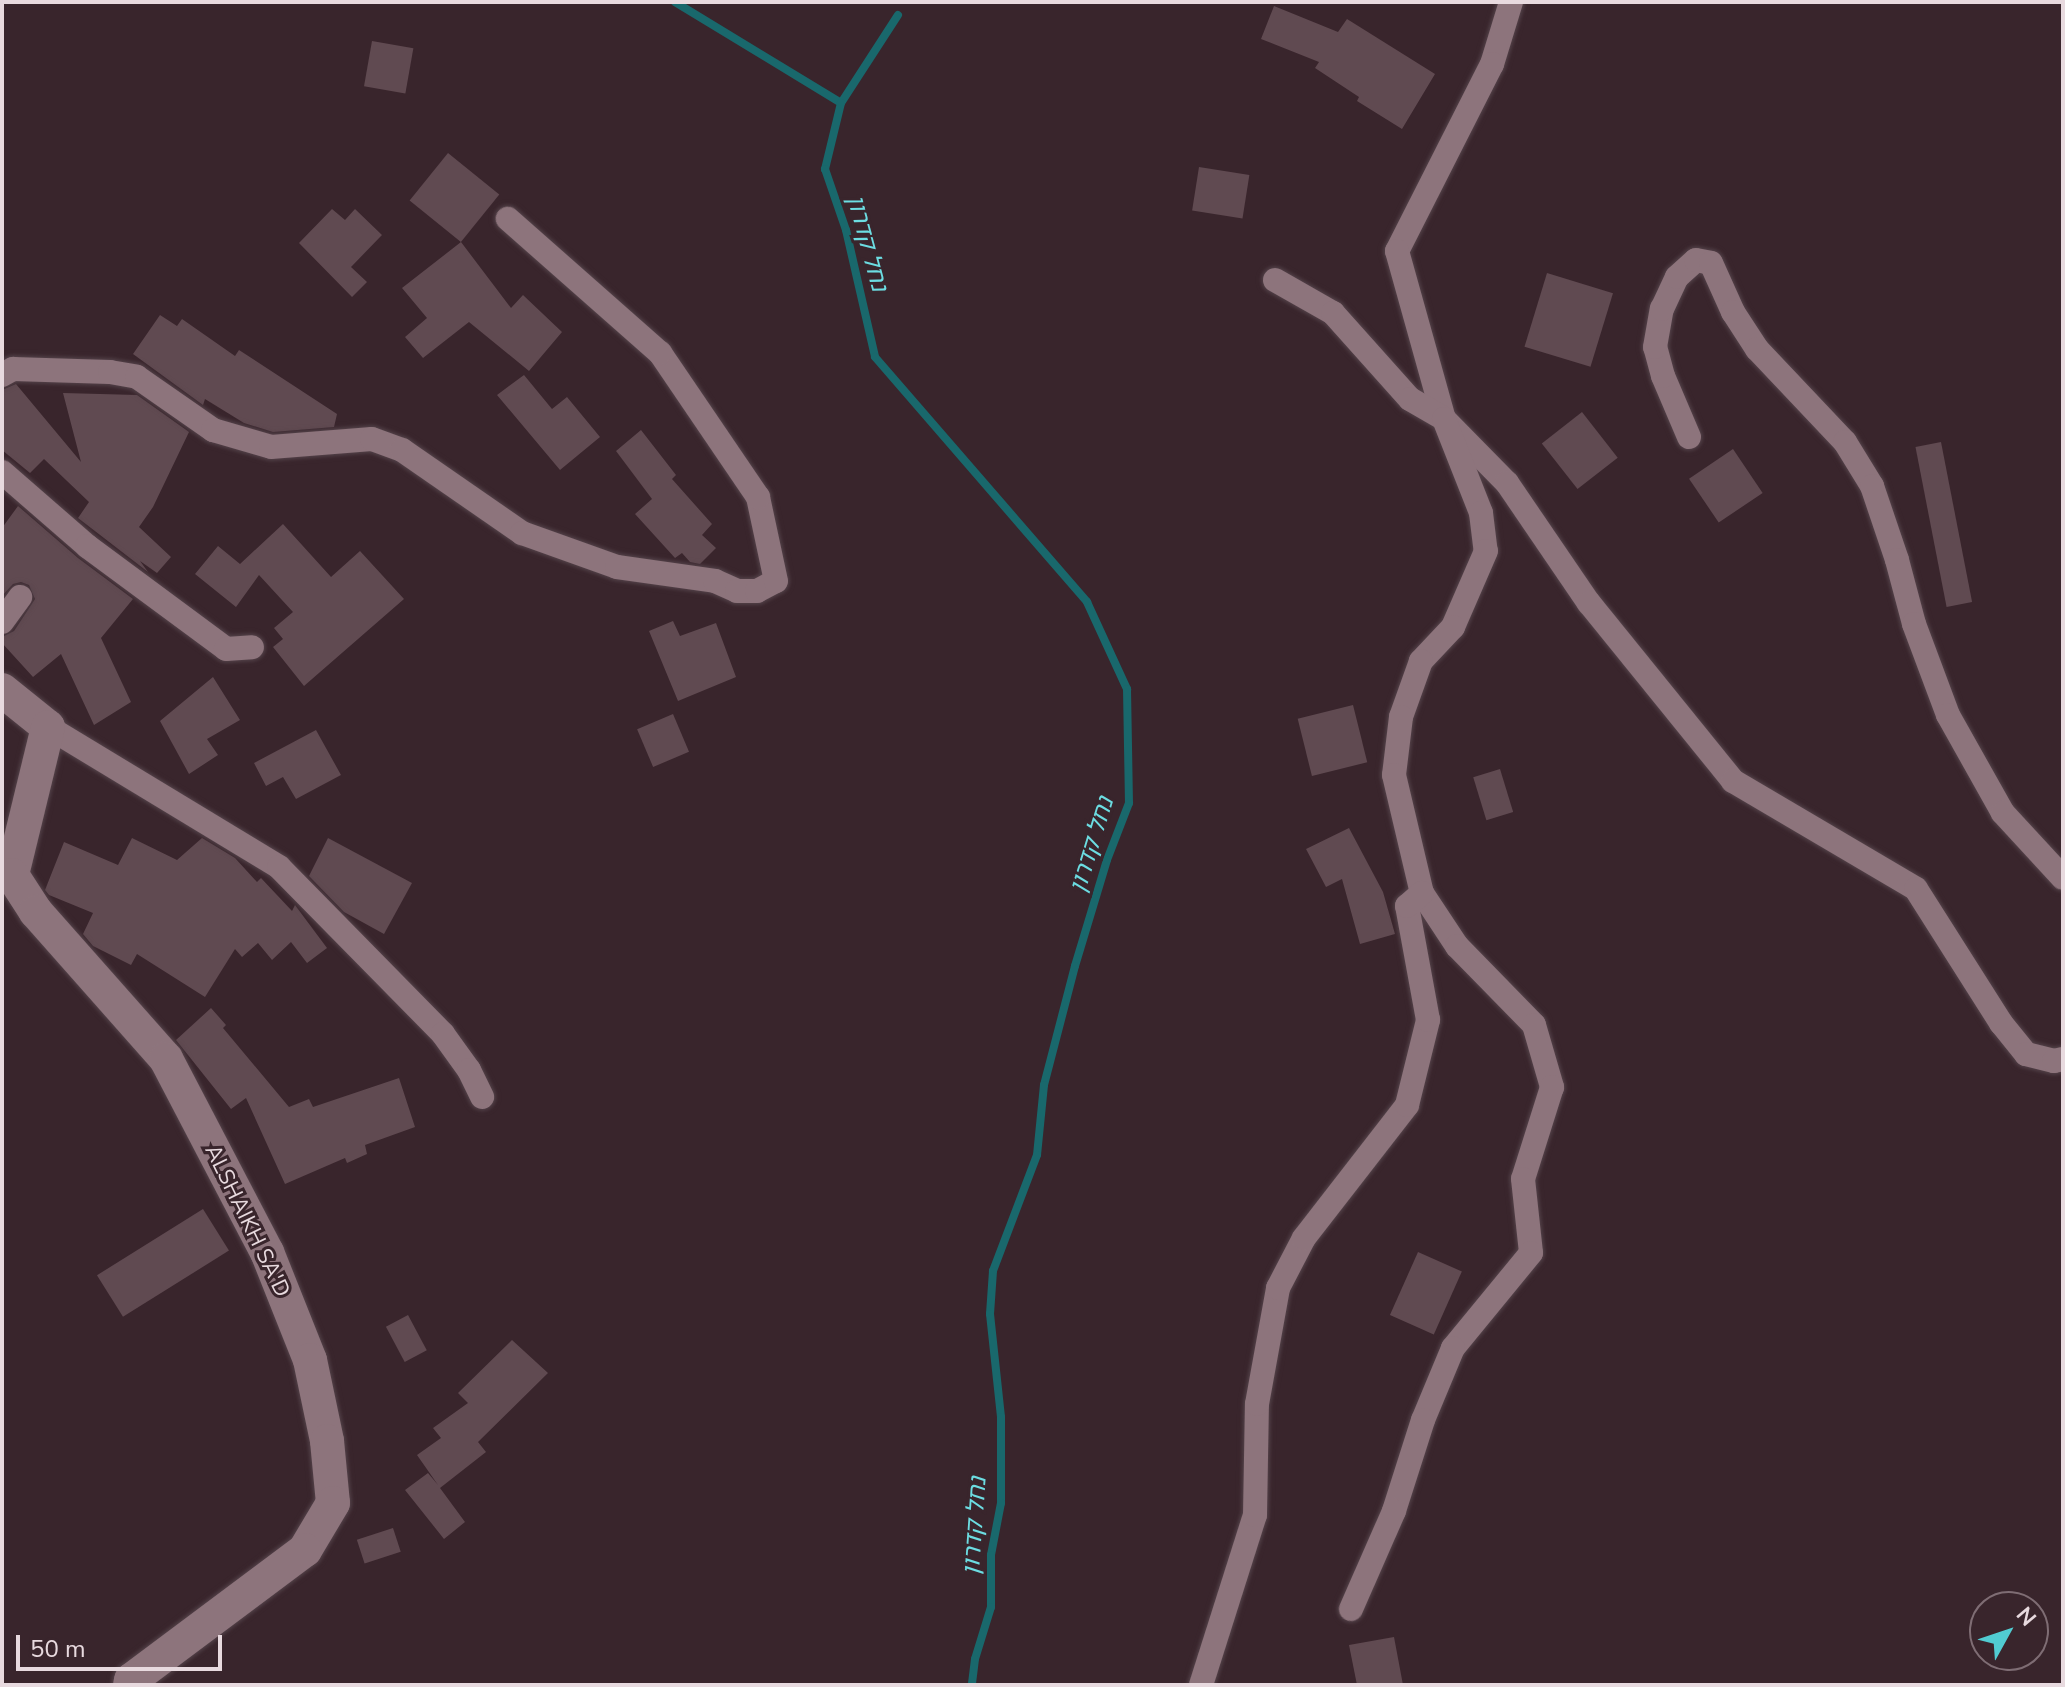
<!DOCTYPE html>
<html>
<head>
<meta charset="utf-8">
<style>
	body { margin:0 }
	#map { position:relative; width:2065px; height:1687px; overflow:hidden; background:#39252c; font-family:"Nunito Sans","Noto Sans Hebrew",sans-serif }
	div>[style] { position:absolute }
	.stream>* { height:8px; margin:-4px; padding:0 4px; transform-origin:4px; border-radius:4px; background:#19686c }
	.building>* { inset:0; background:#604a51; transform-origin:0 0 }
	.roads { filter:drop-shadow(0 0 2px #54434a) drop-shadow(0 0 2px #54434a) }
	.street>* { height:24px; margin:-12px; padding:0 12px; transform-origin:12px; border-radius:12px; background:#8d747c }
	.secondary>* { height:34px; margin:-17px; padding:0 17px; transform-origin:17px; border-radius:17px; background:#8d747c }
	span { translate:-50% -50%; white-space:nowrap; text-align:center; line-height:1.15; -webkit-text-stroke:6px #39252c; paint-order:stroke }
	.street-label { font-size:22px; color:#e8dadf }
	.water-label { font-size:24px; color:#6cdde2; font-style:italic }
	.frame { position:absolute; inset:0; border:4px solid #e8dadf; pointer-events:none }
	.north { position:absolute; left:1969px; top:1591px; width:80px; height:80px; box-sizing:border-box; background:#39252c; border:2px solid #7f6d74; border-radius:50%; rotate:50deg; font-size:22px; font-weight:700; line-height:32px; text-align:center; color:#e8dadf }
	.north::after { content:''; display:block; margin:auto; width:28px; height:36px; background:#51ccd2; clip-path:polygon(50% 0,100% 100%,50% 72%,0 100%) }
	.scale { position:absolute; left:16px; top:1635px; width:206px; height:36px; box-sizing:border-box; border:4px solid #e8dadf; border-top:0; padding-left:10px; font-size:24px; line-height:28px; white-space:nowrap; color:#e8dadf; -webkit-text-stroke:6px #39252c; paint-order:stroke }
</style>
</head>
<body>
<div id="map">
	<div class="stream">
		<i style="left:675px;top:2px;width:194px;rotate:31.3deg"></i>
		<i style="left:898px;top:15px;width:105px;rotate:122.9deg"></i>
		<i style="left:841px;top:103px;width:68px;rotate:103.6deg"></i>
		<i style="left:825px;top:169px;width:65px;rotate:71deg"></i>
		<i style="left:846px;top:230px;width:130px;rotate:77.1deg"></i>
		<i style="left:875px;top:357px;width:324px;rotate:49.1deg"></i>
		<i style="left:1087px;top:602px;width:96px;rotate:65.3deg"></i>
		<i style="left:1127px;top:689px;width:114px;rotate:89deg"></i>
		<i style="left:1129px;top:803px;width:61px;rotate:111.1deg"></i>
		<i style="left:1107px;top:860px;width:111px;rotate:106.8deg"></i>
		<i style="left:1075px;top:966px;width:123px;rotate:104.6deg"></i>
		<i style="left:1044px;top:1085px;width:70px;rotate:95.7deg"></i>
		<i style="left:1037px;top:1155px;width:124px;rotate:110.8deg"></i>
		<i style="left:993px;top:1271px;width:43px;rotate:94deg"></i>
		<i style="left:990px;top:1314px;width:104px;rotate:83.9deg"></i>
		<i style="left:1001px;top:1417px;width:86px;rotate:90deg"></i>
		<i style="left:1001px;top:1503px;width:53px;rotate:100.9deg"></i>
		<i style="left:991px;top:1555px;width:52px;rotate:90deg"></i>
		<i style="left:991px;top:1607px;width:54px;rotate:107.1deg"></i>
		<i style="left:975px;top:1659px;width:26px;rotate:97deg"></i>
	</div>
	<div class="building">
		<i style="clip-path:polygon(1274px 6px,1338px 32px,1347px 19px,1435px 74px,1402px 129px,1357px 101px,1359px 97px,1315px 68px,1319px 62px,1261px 39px)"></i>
		<i style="left:372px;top:41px;width:42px;height:46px;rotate:10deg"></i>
		<i style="left:448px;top:153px;width:66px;height:61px;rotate:39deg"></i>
		<i style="left:1199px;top:167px;width:51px;height:44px;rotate:9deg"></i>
		<i style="clip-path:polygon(332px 209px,345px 220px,355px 209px,382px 235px,351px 267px,367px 282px,352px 297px,299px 243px)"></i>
		<i style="clip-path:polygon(461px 242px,511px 308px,523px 295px,562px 332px,529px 371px,469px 322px,423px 358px,405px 337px,427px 318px,402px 288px)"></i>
		<i style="left:1547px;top:273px;width:69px;height:77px;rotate:17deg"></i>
		<i style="clip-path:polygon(160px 315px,177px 326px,182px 319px,235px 356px,239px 350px,337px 414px,334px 427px,273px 432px,244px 423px,205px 399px,203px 405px,133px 354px)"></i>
		<i style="clip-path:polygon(524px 375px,552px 409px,567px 397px,600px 437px,560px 470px,497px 395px)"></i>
		<i style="clip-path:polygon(16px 384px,81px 462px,63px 393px,137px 395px,189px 432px,153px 507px,139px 527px,171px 557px,157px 573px,140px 561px,148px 572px,78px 518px,89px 502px,44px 459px,30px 473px,2px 450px,2px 390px)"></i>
		<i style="left:1582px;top:412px;width:58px;height:51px;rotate:52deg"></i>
		<i style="clip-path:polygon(641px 430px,676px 475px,672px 479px,712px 524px,702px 535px,716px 548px,700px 564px,690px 562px,682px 553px,675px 558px,635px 514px,652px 499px,616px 451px)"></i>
		<i style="left:1941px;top:442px;width:163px;height:26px;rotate:79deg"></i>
		<i style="left:1733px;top:449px;width:53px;height:53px;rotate:56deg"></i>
		<i style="clip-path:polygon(18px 506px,78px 558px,133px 599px,101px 638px,131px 702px,94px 725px,61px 654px,33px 677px,2px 643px,2px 637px,14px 631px,35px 599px,29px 585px,21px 582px,13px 584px,2px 596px,2px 528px)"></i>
		<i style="clip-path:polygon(283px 524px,331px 577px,360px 551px,404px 599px,304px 686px,273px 647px,283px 639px,274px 628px,293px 612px,259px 575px,236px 607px,195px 574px,218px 546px,240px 564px)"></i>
		<i style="clip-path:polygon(673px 621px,680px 636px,716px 623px,736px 677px,678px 701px,649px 631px)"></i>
		<i style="clip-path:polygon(213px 677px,240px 720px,207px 739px,218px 755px,189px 774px,160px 721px)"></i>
		<i style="left:1353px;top:705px;width:59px;height:57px;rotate:76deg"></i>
		<i style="left:673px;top:714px;width:41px;height:39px;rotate:67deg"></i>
		<i style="clip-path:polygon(316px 730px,341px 775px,296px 799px,283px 777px,266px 786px,254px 763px)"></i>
		<i style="left:1500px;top:769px;width:45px;height:28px;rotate:73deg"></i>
		<i style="clip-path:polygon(1349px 828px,1383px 892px,1395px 934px,1360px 944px,1342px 879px,1326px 887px,1306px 849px)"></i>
		<i style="clip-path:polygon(132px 838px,177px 860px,202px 838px,235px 858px,257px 882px,261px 878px,292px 911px,295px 905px,327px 948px,307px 963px,291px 942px,272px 960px,258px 943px,242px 957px,235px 949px,205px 997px,137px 954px,131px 965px,93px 946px,83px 934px,93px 913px,49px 895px,45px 890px,64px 842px,118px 865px)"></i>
		<i style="clip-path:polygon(328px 838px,412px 883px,384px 934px,344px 912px,309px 876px)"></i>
		<i style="clip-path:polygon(211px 1008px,226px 1025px,223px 1028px,289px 1107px,309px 1099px,313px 1107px,399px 1078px,415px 1127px,365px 1145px,367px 1154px,347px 1163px,345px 1158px,285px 1184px,246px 1098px,231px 1109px,176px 1040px)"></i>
		<i style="left:203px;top:1209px;width:49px;height:125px;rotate:58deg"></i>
		<i style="left:1418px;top:1252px;width:48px;height:69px;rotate:24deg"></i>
		<i style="left:408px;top:1315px;width:40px;height:25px;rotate:62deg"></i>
		<i style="clip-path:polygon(512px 1340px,548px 1373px,478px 1442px,486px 1452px,440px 1488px,465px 1522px,444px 1539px,405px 1490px,428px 1473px,438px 1485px,417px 1455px,441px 1438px,433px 1428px,468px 1403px,458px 1393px)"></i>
		<i style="left:393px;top:1528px;width:25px;height:38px;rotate:72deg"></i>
		<i style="clip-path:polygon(1394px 1637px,1403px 1685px,1357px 1685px,1349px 1645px)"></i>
	</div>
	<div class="roads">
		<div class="street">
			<i style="left:1511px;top:2px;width:65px;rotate:107deg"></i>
			<i style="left:1492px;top:64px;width:210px;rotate:116.9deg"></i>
			<i style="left:1397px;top:251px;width:174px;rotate:74.4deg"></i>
			<i style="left:1444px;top:419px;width:90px;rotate:45.5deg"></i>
			<i style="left:1507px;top:483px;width:145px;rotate:55.7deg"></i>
			<i style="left:1589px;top:603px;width:229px;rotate:51deg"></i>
			<i style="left:1733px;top:781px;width:212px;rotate:30.5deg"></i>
			<i style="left:1916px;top:889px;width:159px;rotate:57.6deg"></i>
			<i style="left:2001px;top:1023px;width:40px;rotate:51deg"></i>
			<i style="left:2026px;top:1054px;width:29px;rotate:14deg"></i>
			<i style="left:2054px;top:1061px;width:9px;rotate:-13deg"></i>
			<i style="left:1275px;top:280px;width:67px;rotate:29.6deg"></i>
			<i style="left:1333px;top:313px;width:115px;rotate:48.2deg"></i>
			<i style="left:1410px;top:399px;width:39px;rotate:30deg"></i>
			<i style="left:1444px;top:419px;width:101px;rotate:68.5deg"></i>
			<i style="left:1481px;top:513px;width:38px;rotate:83deg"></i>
			<i style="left:1486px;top:551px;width:83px;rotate:113.5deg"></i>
			<i style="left:1453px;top:627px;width:47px;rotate:133.3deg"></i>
			<i style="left:1421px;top:661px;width:59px;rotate:109.7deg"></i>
			<i style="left:1401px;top:717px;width:58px;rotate:96.9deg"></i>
			<i style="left:1394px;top:775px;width:121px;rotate:76.7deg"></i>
			<i style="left:1422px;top:893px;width:64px;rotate:56.6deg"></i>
			<i style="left:1457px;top:946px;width:110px;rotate:45.7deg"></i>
			<i style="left:1534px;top:1025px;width:65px;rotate:73.8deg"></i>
			<i style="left:1552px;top:1087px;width:96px;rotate:107.5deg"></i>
			<i style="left:1523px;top:1179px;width:74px;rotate:83.8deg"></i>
			<i style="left:1531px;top:1253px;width:123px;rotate:129.4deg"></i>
			<i style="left:1453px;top:1348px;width:78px;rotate:112.6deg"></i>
			<i style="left:1423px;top:1420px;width:96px;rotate:107.7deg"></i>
			<i style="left:1394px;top:1511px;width:107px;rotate:113.7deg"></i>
			<i style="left:2px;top:375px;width:13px;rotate:-29deg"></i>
			<i style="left:13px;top:369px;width:97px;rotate:1.8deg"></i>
			<i style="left:110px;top:372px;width:27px;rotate:10deg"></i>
			<i style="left:137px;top:377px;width:93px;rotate:34.9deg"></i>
			<i style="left:213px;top:430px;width:60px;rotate:16.3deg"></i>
			<i style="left:271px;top:447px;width:101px;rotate:-4.5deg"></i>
			<i style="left:372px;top:439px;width:32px;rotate:20deg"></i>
			<i style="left:402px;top:450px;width:146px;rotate:34.7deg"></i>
			<i style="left:522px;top:533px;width:101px;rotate:19.7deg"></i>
			<i style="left:617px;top:567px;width:99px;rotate:8.1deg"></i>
			<i style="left:715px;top:581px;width:24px;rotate:24deg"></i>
			<i style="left:737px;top:591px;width:20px"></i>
			<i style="left:757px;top:591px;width:21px;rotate:-28deg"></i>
			<i style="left:776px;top:581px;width:86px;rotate:-102.1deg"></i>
			<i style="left:758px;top:497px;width:174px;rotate:-124.2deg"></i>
			<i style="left:660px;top:353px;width:203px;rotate:-138.6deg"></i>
			<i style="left:1689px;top:437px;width:66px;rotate:-113.1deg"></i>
			<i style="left:1663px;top:376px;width:30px;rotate:-105deg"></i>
			<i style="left:1655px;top:347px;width:39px;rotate:-80deg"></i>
			<i style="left:1662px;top:309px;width:35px;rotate:-65deg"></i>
			<i style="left:1677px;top:277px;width:25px;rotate:-42deg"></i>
			<i style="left:1696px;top:260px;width:15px;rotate:11deg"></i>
			<i style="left:1711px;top:263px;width:54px;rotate:65.8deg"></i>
			<i style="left:1733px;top:312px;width:44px;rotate:57deg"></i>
			<i style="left:1757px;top:349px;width:128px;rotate:46.6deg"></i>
			<i style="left:1845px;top:442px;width:52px;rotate:58.5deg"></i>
			<i style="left:1872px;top:486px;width:78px;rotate:71.3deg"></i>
			<i style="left:1897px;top:560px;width:66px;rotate:75.1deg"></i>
			<i style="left:1914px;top:624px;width:97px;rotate:69.5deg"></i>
			<i style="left:1948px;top:715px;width:112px;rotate:60.7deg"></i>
			<i style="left:2003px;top:813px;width:88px;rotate:47.3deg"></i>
			<i style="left:2px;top:472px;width:113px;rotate:41deg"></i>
			<i style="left:87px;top:546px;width:173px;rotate:36.5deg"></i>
			<i style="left:226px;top:649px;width:26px;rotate:-4deg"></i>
			<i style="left:2px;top:622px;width:31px;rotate:-54deg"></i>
			<i style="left:48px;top:727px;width:270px;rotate:31.2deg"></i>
			<i style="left:279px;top:867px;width:234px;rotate:45.5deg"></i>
			<i style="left:443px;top:1034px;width:44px;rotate:54.2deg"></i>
			<i style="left:469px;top:1070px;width:30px;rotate:64deg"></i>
			<i style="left:1201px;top:1685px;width:178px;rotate:-72.4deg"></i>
			<i style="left:1255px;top:1515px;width:111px;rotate:-89deg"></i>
			<i style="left:1257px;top:1404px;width:118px;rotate:-79.7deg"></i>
			<i style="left:1278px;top:1288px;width:56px;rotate:-62.5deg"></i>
			<i style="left:1304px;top:1238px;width:168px;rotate:-52.2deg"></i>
			<i style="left:1407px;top:1105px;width:88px;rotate:-76.1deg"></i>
			<i style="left:1428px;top:1020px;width:116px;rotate:-100.4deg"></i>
			<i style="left:1407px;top:906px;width:20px;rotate:-41deg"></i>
		</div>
		<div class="secondary">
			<i style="left:2px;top:690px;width:59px;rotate:38.8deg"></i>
			<i style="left:48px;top:727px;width:152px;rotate:103.7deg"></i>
			<i style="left:12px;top:875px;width:44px;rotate:57deg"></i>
			<i style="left:36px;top:912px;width:196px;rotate:48.5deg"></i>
			<i style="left:166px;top:1059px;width:218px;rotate:62.4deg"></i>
			<i style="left:267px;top:1252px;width:116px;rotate:68.3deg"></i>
			<i style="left:310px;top:1360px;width:83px;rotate:78.1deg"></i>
			<i style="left:327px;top:1441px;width:62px;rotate:84.5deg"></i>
			<i style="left:333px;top:1503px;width:55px;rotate:120.8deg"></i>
			<i style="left:305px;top:1550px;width:217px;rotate:143.2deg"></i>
			<i style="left:131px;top:1680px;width:5px;rotate:101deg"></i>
		</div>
	</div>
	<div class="street-label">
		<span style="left:247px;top:1221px;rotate:64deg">ALSHAIKH SA'D</span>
	</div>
	<div class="water-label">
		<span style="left:867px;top:243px;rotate:75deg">נחל קדרון</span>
		<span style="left:1092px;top:845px;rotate:-73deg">נחל קדרון</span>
		<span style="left:975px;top:1526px;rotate:-86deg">נחל קדרון</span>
	</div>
	<div class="frame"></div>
	<div class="north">N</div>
	<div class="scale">50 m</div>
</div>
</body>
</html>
